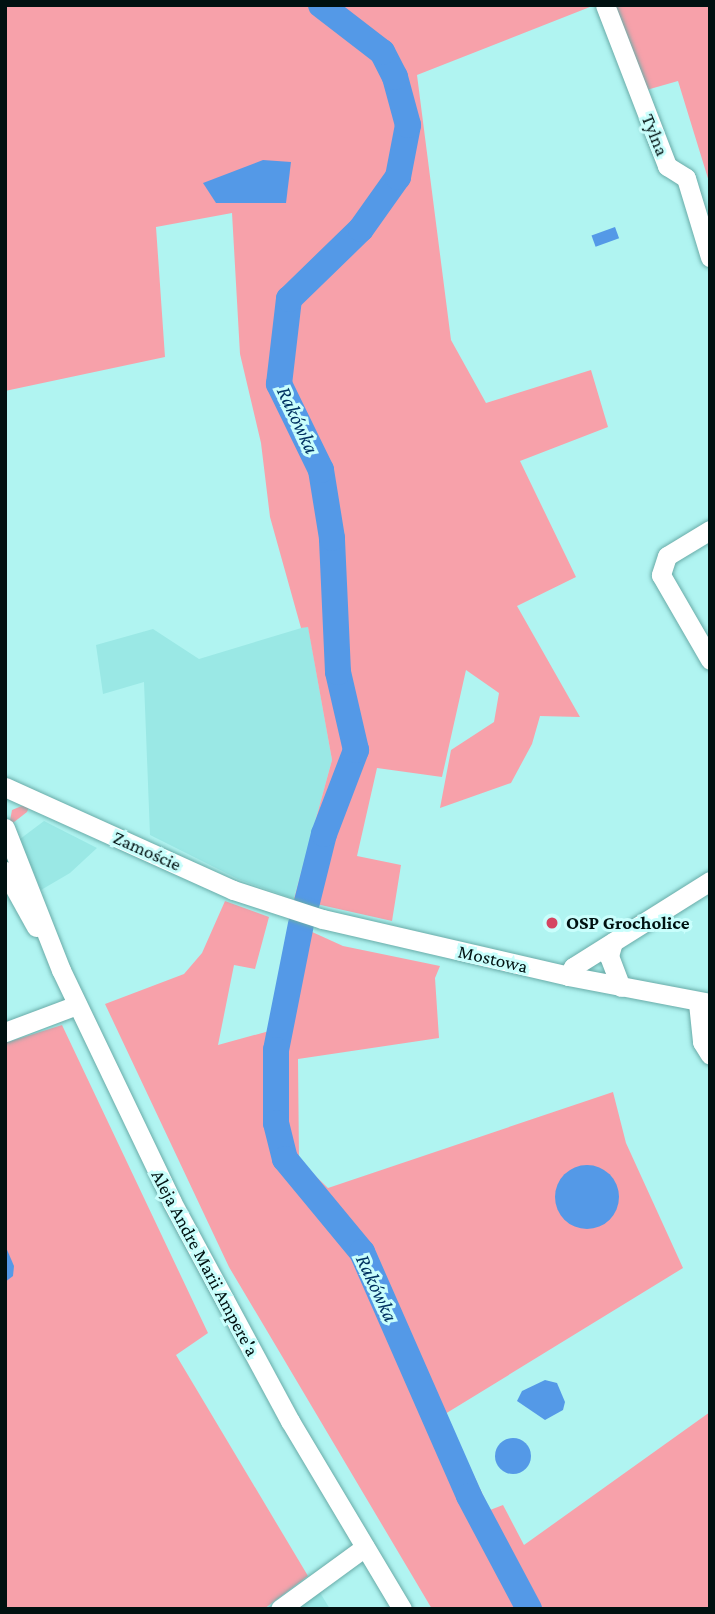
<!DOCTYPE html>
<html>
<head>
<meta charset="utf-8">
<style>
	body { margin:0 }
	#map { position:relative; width:715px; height:1614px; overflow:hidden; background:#b0f4f1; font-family:"Crimson Pro",serif }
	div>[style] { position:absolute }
	.built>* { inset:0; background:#9ae8e5 }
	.green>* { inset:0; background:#f7a1aa }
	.water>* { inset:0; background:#5499e7; transform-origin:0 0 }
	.round { border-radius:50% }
	.river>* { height:26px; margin:-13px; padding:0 13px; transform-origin:13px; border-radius:13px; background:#5499e7 }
	.roads { filter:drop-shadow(0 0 2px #69aba8) drop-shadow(0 0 2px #69aba8) }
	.minor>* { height:19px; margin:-9.5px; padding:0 9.5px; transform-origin:9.5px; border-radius:9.5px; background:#fff }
	.dots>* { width:19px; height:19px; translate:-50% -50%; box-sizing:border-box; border:4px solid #c9fefc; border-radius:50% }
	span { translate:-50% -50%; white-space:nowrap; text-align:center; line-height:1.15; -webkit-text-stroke:6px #c9fefc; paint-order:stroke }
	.street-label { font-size:19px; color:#011 }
	.poi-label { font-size:19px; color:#011; font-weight:700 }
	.left { translate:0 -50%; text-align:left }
	.water-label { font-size:21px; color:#003262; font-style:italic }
	.frame { position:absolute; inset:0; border:7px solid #011; pointer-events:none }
</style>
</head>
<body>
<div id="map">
	<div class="built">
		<i style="clip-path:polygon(308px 626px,332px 760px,294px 899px,238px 879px,150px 835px,144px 682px,103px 694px,96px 645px,153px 629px,199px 659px)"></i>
		<i style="clip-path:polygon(44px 821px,97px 848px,70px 873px,41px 890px,20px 839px)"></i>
		<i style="clip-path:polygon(319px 1591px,330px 1609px,296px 1609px)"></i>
	</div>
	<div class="green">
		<i style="clip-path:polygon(5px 5px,595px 5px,417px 75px,451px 340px,486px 403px,591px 370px,608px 427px,520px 461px,576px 577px,517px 606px,580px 717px,540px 716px,532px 744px,511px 783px,440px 808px,451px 750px,494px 722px,499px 693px,466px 670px,442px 777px,377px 768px,357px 856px,401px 865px,392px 921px,294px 899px,332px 760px,308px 627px,301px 628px,270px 517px,261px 443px,240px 354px,232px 213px,156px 227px,165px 357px,5px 391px)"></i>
		<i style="clip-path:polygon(612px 5px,710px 5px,710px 185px,678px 81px,643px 91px)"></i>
		<i style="clip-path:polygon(24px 805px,29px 807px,27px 812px,9px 826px,12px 810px)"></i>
		<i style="clip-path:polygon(225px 901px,269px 917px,255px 969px,234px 965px,218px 1045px,291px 1025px,310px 931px,343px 946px,440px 966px,435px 978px,439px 1038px,298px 1059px,299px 1160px,328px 1188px,613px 1092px,626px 1143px,683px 1268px,445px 1414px,490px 1510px,503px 1505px,524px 1545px,710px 1412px,710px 1609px,432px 1609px,229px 1267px,105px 1004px,184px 974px,202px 953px)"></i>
		<i style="clip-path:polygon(62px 1025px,208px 1333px,176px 1355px,308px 1576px,264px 1609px,5px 1609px,5px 1043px)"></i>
	</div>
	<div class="water">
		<i style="clip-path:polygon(263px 160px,291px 162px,286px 203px,216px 203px,203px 183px)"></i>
		<i style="left:615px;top:227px;width:12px;height:25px;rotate:70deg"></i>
		<i class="round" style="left:555px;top:1165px;width:64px;height:64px"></i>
		<i style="clip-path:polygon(5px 1245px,14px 1266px,13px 1276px,5px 1282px)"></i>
		<i style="clip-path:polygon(545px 1380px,557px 1383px,565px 1402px,563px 1410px,545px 1420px,517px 1401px,522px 1391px)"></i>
		<i class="round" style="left:495px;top:1438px;width:36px;height:36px"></i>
	</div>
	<div class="river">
		<i style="left:307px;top:902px;width:70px;rotate:-76deg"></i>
		<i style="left:324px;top:834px;width:90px;rotate:-69.1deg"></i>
		<i style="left:356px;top:750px;width:80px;rotate:-103deg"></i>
		<i style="left:338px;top:672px;width:134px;rotate:-92.6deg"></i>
		<i style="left:332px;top:538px;width:69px;rotate:-99.2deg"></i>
		<i style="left:321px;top:470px;width:96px;rotate:-116deg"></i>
		<i style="left:279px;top:384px;width:86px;rotate:-83.3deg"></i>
		<i style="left:289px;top:299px;width:100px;rotate:-44.2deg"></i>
		<i style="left:361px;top:229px;width:64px;rotate:-54.6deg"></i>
		<i style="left:398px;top:177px;width:53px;rotate:-79.1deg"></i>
		<i style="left:408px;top:125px;width:50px;rotate:-105.2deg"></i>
		<i style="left:395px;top:77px;width:28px;rotate:-117deg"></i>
		<i style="left:382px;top:52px;width:77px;rotate:-142.4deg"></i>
		<i style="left:301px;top:924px;width:128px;rotate:101.2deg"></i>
		<i style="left:276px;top:1050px;width:73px;rotate:90deg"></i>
		<i style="left:276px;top:1123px;width:37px;rotate:76deg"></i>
		<i style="left:285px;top:1159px;width:121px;rotate:50.4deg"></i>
		<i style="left:362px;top:1252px;width:266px;rotate:66.3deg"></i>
		<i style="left:469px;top:1496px;width:128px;rotate:62deg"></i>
	</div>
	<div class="roads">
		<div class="minor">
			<i style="left:605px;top:5px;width:173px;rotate:68.9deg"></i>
			<i style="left:667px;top:166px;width:22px;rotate:32deg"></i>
			<i style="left:686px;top:178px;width:83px;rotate:73.1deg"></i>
			<i style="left:710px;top:530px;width:50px;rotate:148.8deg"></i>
			<i style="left:667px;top:556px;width:20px;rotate:108deg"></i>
			<i style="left:661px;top:575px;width:98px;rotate:60deg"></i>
			<i style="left:5px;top:787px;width:250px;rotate:24.3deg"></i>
			<i style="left:233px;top:890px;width:94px;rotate:18deg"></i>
			<i style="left:322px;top:919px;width:253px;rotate:13deg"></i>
			<i style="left:568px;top:976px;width:145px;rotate:10.8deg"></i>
			<i style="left:5px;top:828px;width:153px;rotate:68.5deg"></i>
			<i style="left:61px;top:970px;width:257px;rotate:64.4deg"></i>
			<i style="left:172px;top:1202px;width:249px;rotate:61.7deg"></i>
			<i style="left:290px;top:1421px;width:219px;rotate:59.2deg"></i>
			<i style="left:5px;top:871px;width:64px;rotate:61deg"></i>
			<i style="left:613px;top:942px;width:15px;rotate:106deg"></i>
			<i style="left:609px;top:956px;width:33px;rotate:69deg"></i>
			<i style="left:568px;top:976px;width:10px;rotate:-61deg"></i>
			<i style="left:573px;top:967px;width:162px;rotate:-32.1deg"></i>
			<i style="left:698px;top:1003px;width:39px;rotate:84deg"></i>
			<i style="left:702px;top:1042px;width:15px;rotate:58deg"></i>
			<i style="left:5px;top:1032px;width:77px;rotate:-20.6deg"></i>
			<i style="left:280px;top:1609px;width:105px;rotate:-36.1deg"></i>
		</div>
	</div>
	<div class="dots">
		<i style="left:552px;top:923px;background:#d54561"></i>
	</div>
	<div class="street-label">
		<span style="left:655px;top:135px;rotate:68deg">Tylna</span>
		<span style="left:147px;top:851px;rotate:24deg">Zamoście</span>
		<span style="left:493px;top:959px;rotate:13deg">Mostowa</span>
		<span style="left:205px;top:1263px;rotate:62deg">Aleja Andre Marii Ampere'a</span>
	</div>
	<div class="poi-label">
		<span class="left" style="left:566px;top:923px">OSP Grocholice</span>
	</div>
	<div class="water-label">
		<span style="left:298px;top:420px;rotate:65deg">Rakówka</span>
		<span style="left:377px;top:1288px;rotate:65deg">Rakówka</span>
	</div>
	<div class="frame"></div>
</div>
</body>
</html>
